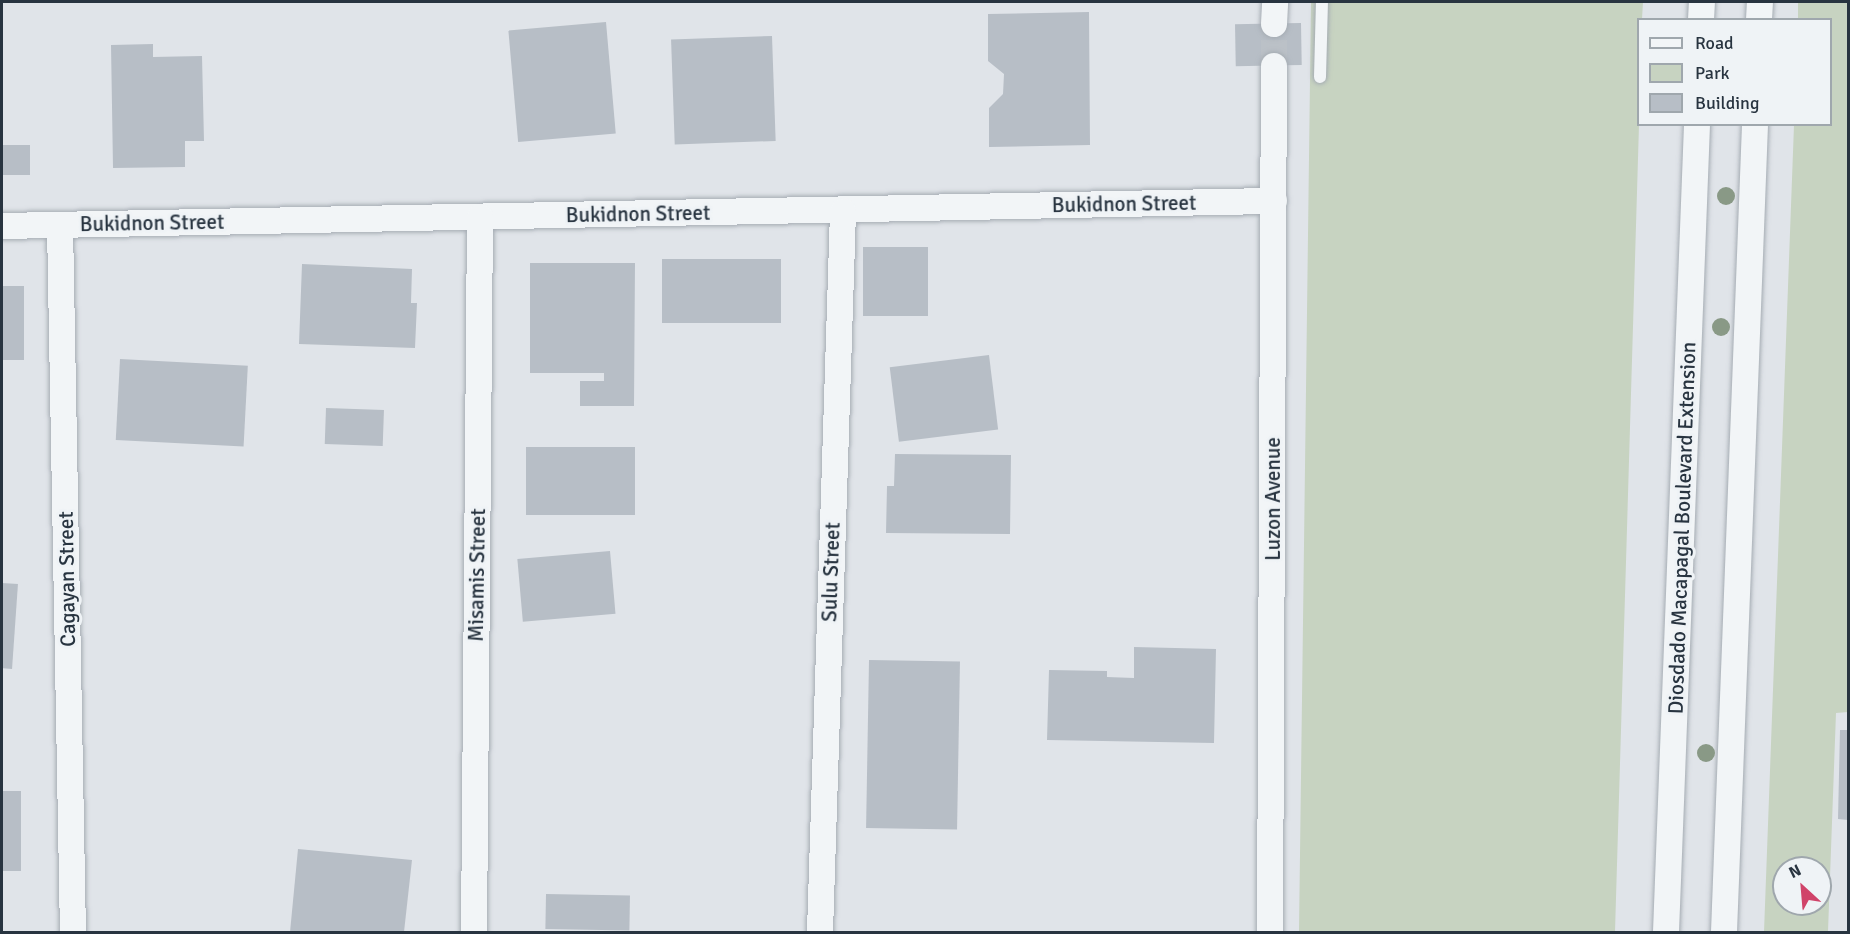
<!DOCTYPE html>
<html>
<head>
<meta charset="utf-8">
<style>
	body { margin:0 }
	#map { position:relative; width:1850px; height:934px; overflow:hidden; background:#e0e4e9; font-family:Signika,sans-serif }
	div>[style] { position:absolute }
	.green>* { inset:0; background:#c7d3c1 }
	.building>* { inset:0; background:#b7bec6; transform-origin:0 0 }
	.street-tunnel>* { height:26px; margin-top:-13px; transform-origin:0; background:repeating-linear-gradient(90deg,#bbc1c7 0 26px,transparent 0 39px) }
	.roads { filter:drop-shadow(0 0 2px #a5acb3) drop-shadow(0 0 2px #a5acb3) }
	.lane>* { height:12px; margin:-6px; padding:0 6px; transform-origin:6px; border-radius:6px; background:#f2f5f7 }
	.street>* { height:26px; margin:-13px; padding:0 13px; transform-origin:13px; border-radius:13px; background:#f2f5f7 }
	.trees>* { width:18px; height:18px; margin:-9px; border-radius:50%; background:#899986 }
	span { translate:-50% -50%; white-space:nowrap; text-align:center; line-height:1.15; -webkit-text-stroke:6px #eff3f6; paint-order:stroke }
	.street-label { font-size:21px; color:#283440 }
	.frame { position:absolute; inset:0; border:3px solid #283440; pointer-events:none }
	.legend { position:absolute; left:1637px; top:18px; width:195px; height:108px; box-sizing:border-box; background:#eff3f6; border:2px solid #9fa7ad; margin:0; padding:8px 10px; list-style:none; font-size:18px; color:#283440 }
	.legend li { display:flex; align-items:center; gap:12px; height:30px }
	.legend b { width:30px; border:2px solid #9fa7ad }
	.north { position:absolute; left:1772px; top:856px; width:60px; height:60px; box-sizing:border-box; background:#eff3f6; border:2px solid #9fa7ad; border-radius:50%; rotate:334deg; font-size:16px; font-weight:700; line-height:24px; text-align:center; color:#283440 }
	.north::after { content:''; display:block; margin:auto; width:21px; height:27px; background:#d04369; clip-path:polygon(50% 0,100% 100%,50% 72%,0 100%) }
</style>
</head>
<body>
<div id="map">
	<div class="green">
		<i style="clip-path:polygon(1311px 2px,1643px 2px,1642px 19px,1638px 20px,1639px 125px,1615px 932px,1299px 932px)"></i>
		<i style="clip-path:polygon(evenodd,1798px 2px,1848px 2px,1848px 712px,1836px 713px,1828px 932px,1764px 932px,1794px 125px,1830px 124px,1830px 20px,1798px 19px,1798px 2px,1784px 868px,1820px 868px,1820px 904px,1784px 904px,1784px 868px)"></i>
	</div>
	<div class="building">
		<i style="clip-path:polygon(1089px 12px,1090px 145px,989px 147px,989px 108px,1003px 94px,1004px 74px,988px 61px,988px 14px)"></i>
		<i style="left:606px;top:22px;width:112px;height:98px;rotate:85deg"></i>
		<i style="left:1301px;top:23px;width:42px;height:66px;rotate:89deg"></i>
		<i style="left:772px;top:36px;width:105px;height:101px;rotate:88deg"></i>
		<i style="clip-path:polygon(153px 44px,153px 57px,202px 56px,204px 141px,185px 141px,185px 167px,113px 168px,111px 45px)"></i>
		<i style="left:2px;top:145px;width:28px;height:30px"></i>
		<i style="left:863px;top:247px;width:65px;height:69px"></i>
		<i style="left:781px;top:259px;width:64px;height:119px;rotate:90deg"></i>
		<i style="clip-path:polygon(530px 263px,635px 263px,634px 406px,580px 406px,580px 381px,604px 381px,604px 373px,530px 373px)"></i>
		<i style="clip-path:polygon(302px 264px,412px 269px,411px 303px,417px 303px,415px 348px,299px 344px)"></i>
		<i style="left:24px;top:286px;width:74px;height:22px;rotate:90deg"></i>
		<i style="left:989px;top:355px;width:75px;height:100px;rotate:83deg"></i>
		<i style="left:120px;top:359px;width:128px;height:81px;rotate:3deg"></i>
		<i style="left:326px;top:408px;width:58px;height:36px;rotate:2deg"></i>
		<i style="left:526px;top:447px;width:109px;height:68px"></i>
		<i style="clip-path:polygon(895px 454px,1011px 455px,1010px 534px,886px 533px,887px 486px,894px 486px)"></i>
		<i style="left:610px;top:551px;width:63px;height:93px;rotate:85deg"></i>
		<i style="left:2px;top:583px;width:16px;height:85px;rotate:4deg"></i>
		<i style="clip-path:polygon(1134px 647px,1216px 649px,1214px 743px,1047px 740px,1049px 670px,1107px 671px,1107px 677px,1134px 678px)"></i>
		<i style="left:869px;top:660px;width:91px;height:168px;rotate:1deg"></i>
		<i style="clip-path:polygon(1840px 730px,1848px 730px,1848px 820px,1838px 819px)"></i>
		<i style="left:2px;top:791px;width:19px;height:80px"></i>
		<i style="clip-path:polygon(298px 849px,412px 860px,404px 932px,290px 932px)"></i>
		<i style="left:546px;top:894px;width:84px;height:35px;rotate:1deg"></i>
	</div>
	<div class="street-tunnel">
		<i style="left:1274px;top:66px;width:42px;rotate:-90deg"></i>
	</div>
	<div class="roads">
		<div class="lane">
			<i style="left:1320px;top:77px;width:75px;rotate:-88.5deg"></i>
		</div>
		<div class="street">
			<i style="left:1701px;top:20px;width:18px;rotate:-87deg"></i>
			<i style="left:1759px;top:20px;width:18px;rotate:-87deg"></i>
			<i style="left:1274px;top:24px;width:22px;rotate:-87deg"></i>
			<i style="left:60px;top:225px;width:707px;rotate:88.95deg"></i>
			<i style="left:2px;top:226px;width:1272px;rotate:-1.13deg"></i>
			<i style="left:474px;top:932px;width:715px;rotate:-89.52deg"></i>
			<i style="left:820px;top:932px;width:721px;rotate:-88.17deg"></i>
			<i style="left:1270px;top:932px;width:866px;rotate:-89.74deg"></i>
			<i style="left:1666px;top:932px;width:809px;rotate:-87.8deg"></i>
			<i style="left:1724px;top:932px;width:809px;rotate:-87.8deg"></i>
		</div>
	</div>
	<div class="trees">
		<i style="left:1726px;top:196px"></i>
		<i style="left:1721px;top:327px"></i>
		<i style="left:1706px;top:753px"></i>
	</div>
	<div class="street-label">
		<span style="left:1124px;top:204px;rotate:-1deg">Bukidnon Street</span>
		<span style="left:638px;top:214px;rotate:-1deg">Bukidnon Street</span>
		<span style="left:152px;top:223px;rotate:-1deg">Bukidnon Street</span>
		<span style="left:1273px;top:499px;rotate:-90deg">Luzon Avenue</span>
		<span style="left:1682px;top:528px;rotate:-88deg">Diosdado Macapagal Boulevard Extension</span>
		<span style="left:831px;top:572px;rotate:-88deg">Sulu Street</span>
		<span style="left:477px;top:575px;rotate:-89deg">Misamis Street</span>
		<span style="left:67px;top:579px;rotate:-91deg">Cagayan Street</span>
	</div>
	<div class="frame"></div>
	<ul class="legend">
	<li><b style="height:8px;background:#f2f5f7"></b>Road</li>
	<li><b style="height:16px;background:#c7d3c1"></b>Park</li>
	<li><b style="height:16px;background:#b7bec6"></b>Building</li>
	</ul>
	<div class="north">N</div>
</div>
</body>
</html>
